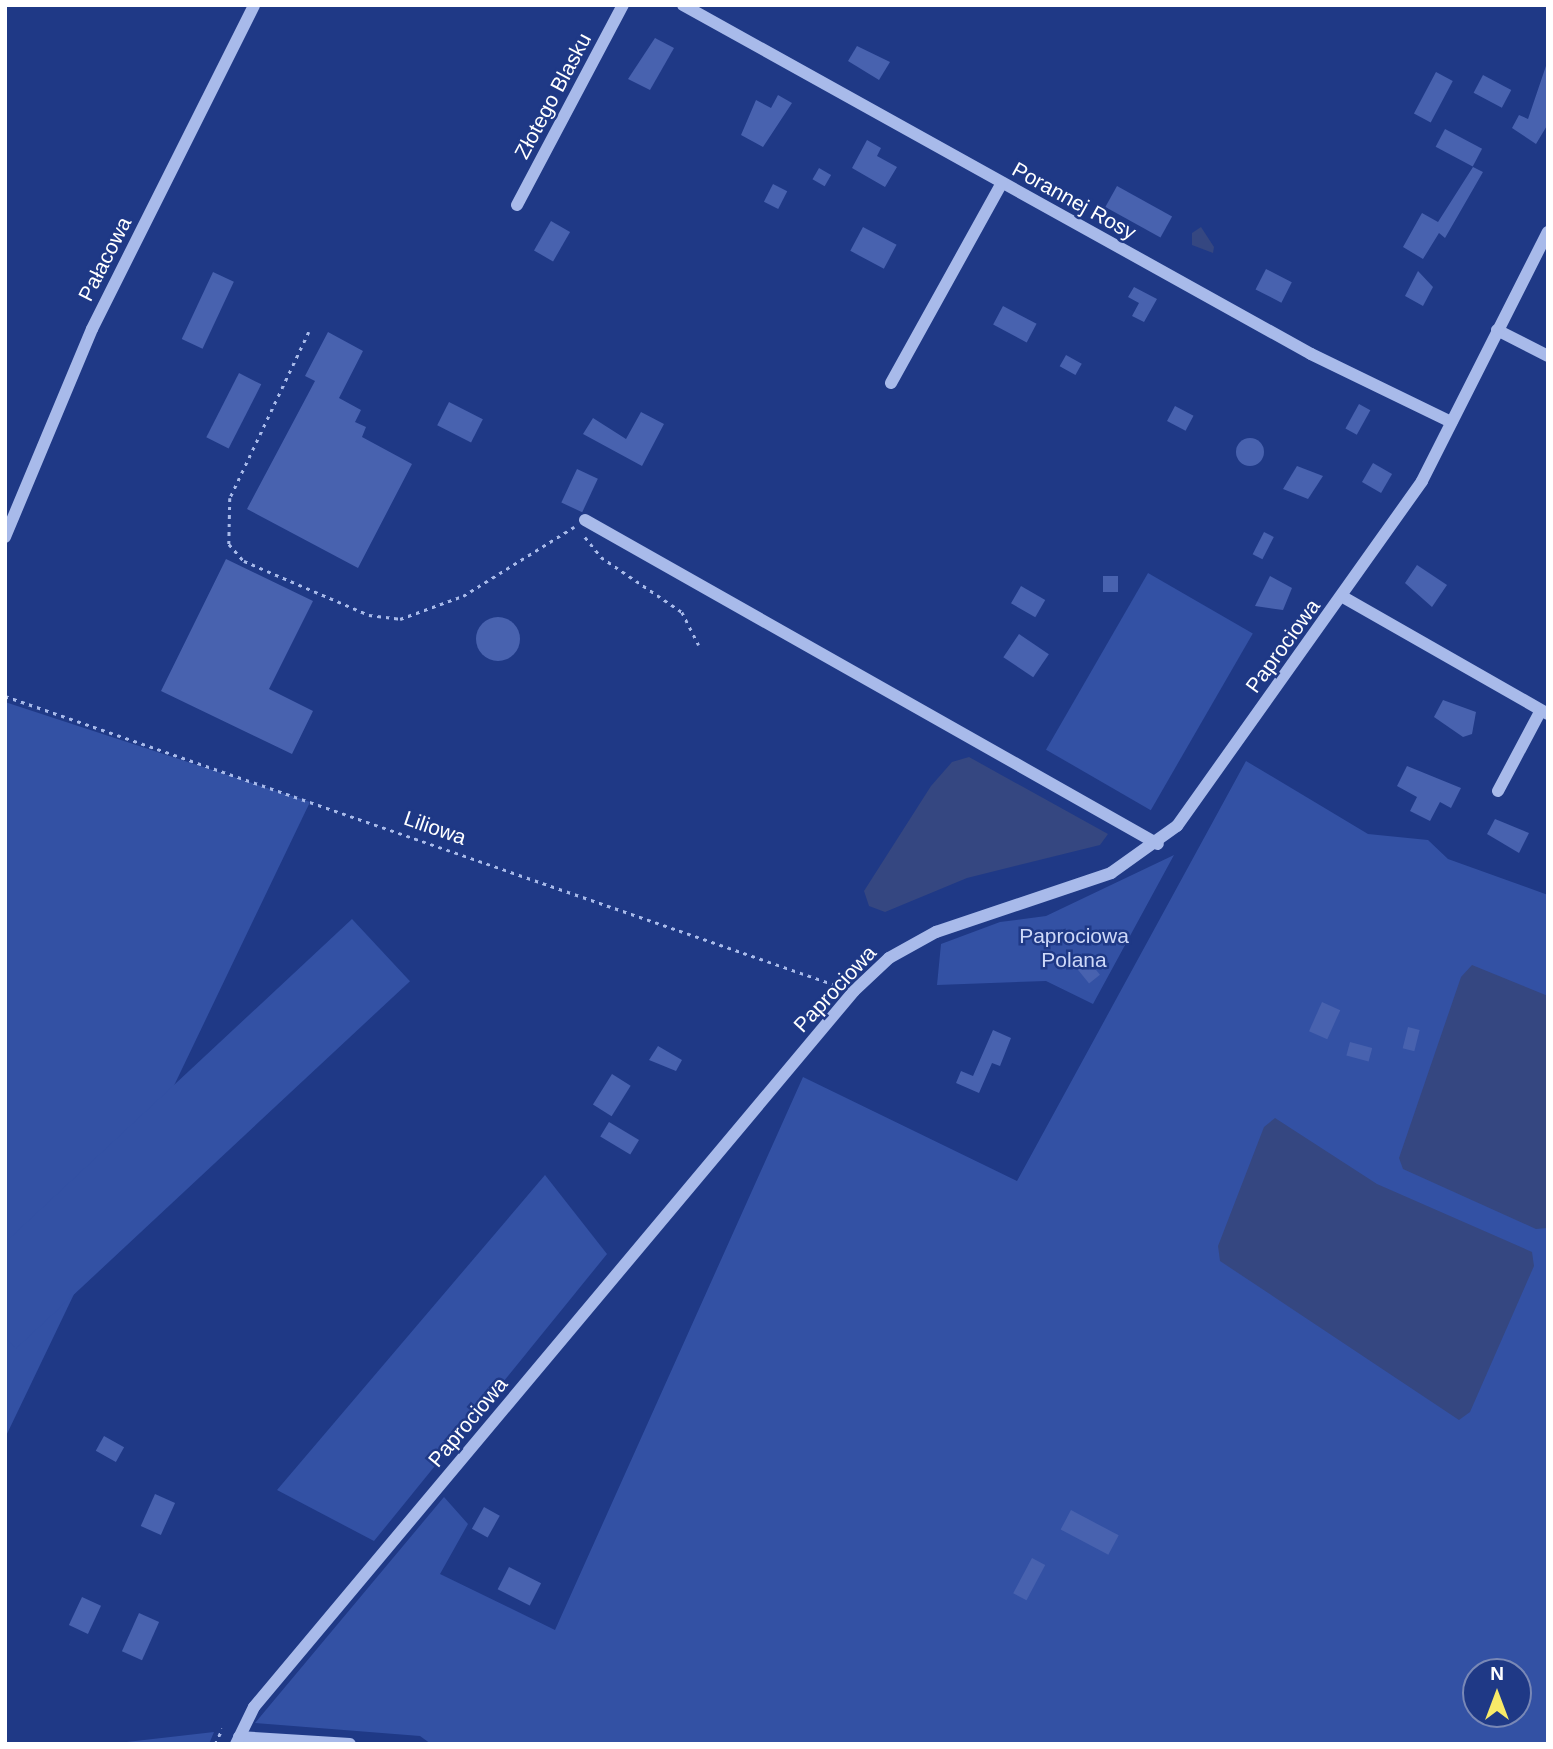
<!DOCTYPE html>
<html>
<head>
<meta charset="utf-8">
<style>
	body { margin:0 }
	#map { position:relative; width:1553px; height:1749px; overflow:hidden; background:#1f3986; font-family:Arial,sans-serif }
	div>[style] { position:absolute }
	.green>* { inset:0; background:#3351a4; transform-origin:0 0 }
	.water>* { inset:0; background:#354781 }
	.building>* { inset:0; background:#4862af; transform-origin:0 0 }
	.round { border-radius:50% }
	.path>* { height:2.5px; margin-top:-1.25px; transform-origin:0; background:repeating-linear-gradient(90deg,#a8baea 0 3.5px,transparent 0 8.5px) }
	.minor>* { height:12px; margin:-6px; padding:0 6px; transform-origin:6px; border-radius:6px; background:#a8baea }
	span { translate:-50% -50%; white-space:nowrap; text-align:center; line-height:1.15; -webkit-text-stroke:5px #1f3986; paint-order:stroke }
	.street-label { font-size:21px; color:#fff }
	.park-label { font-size:21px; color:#cdd8f8 }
	.frame { position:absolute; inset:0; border:7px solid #fff; pointer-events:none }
	.north { position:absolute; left:1462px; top:1658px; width:70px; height:70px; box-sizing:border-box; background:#1f3986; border:2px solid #7988b6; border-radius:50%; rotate:0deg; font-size:19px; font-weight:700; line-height:28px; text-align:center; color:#fff }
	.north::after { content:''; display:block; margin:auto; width:24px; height:32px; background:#f8ea68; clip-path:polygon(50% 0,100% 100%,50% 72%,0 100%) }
</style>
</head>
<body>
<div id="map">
	<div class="green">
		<i style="left:1148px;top:573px;width:121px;height:204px;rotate:30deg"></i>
		<i style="clip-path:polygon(5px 702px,310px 802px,5px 1438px)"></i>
		<i style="clip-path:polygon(evenodd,1246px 761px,1368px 834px,1428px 840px,1448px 859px,1548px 895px,1548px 1744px,431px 1744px,420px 1736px,255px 1723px,444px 1497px,468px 1524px,440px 1574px,555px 1630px,803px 1077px,1017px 1181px,1246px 761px,1476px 1672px,1518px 1672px,1518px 1714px,1476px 1714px,1476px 1672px)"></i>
		<i style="clip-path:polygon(1174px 855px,1093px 1004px,1046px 981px,937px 985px,941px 944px,1000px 922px,1046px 916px)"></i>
		<i style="left:352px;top:919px;width:85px;height:539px;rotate:47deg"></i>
		<i style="clip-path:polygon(545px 1175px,607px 1254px,374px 1541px,277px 1490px)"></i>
		<i style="clip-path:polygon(214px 1732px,209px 1744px,109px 1744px)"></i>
	</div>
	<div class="water">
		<i style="clip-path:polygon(1201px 227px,1214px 247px,1213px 253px,1192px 245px,1192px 233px)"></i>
		<i style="clip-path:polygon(969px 757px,1108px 834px,1100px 845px,967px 878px,885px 912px,869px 906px,864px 891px,931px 786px,952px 762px)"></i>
		<i style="clip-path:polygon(1472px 965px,1548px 996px,1547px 1228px,1536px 1229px,1403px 1169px,1399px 1158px,1461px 977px)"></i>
		<i style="clip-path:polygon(1275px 1118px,1377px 1184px,1532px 1252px,1534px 1266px,1470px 1412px,1459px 1420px,1220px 1261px,1218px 1246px,1264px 1127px)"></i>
	</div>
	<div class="building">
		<i style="clip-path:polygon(655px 38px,674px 48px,650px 90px,628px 79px)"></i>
		<i style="clip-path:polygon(857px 46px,890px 62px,879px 80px,848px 61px)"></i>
		<i style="clip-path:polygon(1548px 60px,1548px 124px,1536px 144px,1512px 128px,1519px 115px,1528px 119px)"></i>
		<i style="left:1436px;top:72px;width:19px;height:47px;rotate:28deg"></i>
		<i style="left:1483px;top:75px;width:32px;height:20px;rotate:28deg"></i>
		<i style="clip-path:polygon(778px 95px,792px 103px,763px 147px,741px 135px,756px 100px,771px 108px)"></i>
		<i style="left:1445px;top:129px;width:42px;height:20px;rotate:28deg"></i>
		<i style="clip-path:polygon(867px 140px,881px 148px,877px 156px,897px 167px,885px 187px,852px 168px)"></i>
		<i style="clip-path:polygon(1473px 167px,1483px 172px,1445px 238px,1439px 233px,1423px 259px,1403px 247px,1422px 213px,1438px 222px)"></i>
		<i style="left:819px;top:168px;width:14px;height:13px;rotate:30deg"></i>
		<i style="left:773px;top:184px;width:16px;height:20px;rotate:27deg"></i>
		<i style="left:1117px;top:186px;width:63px;height:24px;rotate:29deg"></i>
		<i style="left:551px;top:221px;width:22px;height:34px;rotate:30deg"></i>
		<i style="left:863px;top:227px;width:38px;height:27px;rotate:28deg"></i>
		<i style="left:1266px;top:269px;width:29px;height:23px;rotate:27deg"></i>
		<i style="clip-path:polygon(1418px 271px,1433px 287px,1423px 306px,1405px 296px)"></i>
		<i style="left:213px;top:272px;width:23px;height:74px;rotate:25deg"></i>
		<i style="clip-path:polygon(1134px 287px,1157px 299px,1144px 322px,1132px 316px,1139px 303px,1128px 297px)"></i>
		<i style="left:1003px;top:306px;width:38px;height:21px;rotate:28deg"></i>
		<i style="clip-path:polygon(328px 332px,363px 351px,339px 398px,361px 410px,355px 422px,366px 427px,362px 437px,412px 464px,358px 568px,247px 509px,315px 381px,305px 376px)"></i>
		<i style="left:1066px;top:355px;width:18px;height:13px;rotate:29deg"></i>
		<i style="left:239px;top:373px;width:25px;height:72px;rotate:27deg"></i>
		<i style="left:449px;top:402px;width:38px;height:26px;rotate:27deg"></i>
		<i style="left:1359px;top:404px;width:13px;height:28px;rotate:29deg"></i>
		<i style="left:1175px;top:406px;width:21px;height:17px;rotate:28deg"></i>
		<i style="clip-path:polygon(641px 412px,664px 424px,642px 466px,583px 434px,593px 418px,626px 439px)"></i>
		<i class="round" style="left:1236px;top:438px;width:28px;height:28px"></i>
		<i style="left:1373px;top:463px;width:22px;height:22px;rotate:30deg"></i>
		<i style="clip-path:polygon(1297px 466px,1323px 476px,1308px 499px,1283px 489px)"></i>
		<i style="left:577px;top:469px;width:23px;height:37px;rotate:25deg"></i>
		<i style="left:1264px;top:532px;width:11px;height:25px;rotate:27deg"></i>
		<i style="clip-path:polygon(226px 559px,313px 601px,269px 689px,313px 711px,292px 754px,161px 691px)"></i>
		<i style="clip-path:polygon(1417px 565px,1447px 585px,1432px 607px,1405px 583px)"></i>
		<i style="left:1103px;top:576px;width:15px;height:16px"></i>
		<i style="clip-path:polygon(1270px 576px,1292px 588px,1283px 610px,1255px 606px)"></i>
		<i style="left:1021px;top:586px;width:28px;height:20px;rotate:30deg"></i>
		<i class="round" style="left:476px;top:617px;width:44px;height:44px"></i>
		<i style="left:1019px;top:634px;width:36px;height:28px;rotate:34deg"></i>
		<i style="clip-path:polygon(1443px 700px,1476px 712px,1472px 734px,1463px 737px,1434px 717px)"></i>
		<i style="clip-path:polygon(1407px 766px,1461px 788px,1451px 808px,1440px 802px,1430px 821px,1410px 811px,1417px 797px,1397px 786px)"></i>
		<i style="clip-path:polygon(1495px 819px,1529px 833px,1519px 853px,1487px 834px)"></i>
		<i style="left:1088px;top:960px;width:19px;height:14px;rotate:51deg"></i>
		<i style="left:1322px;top:1002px;width:20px;height:32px;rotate:24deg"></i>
		<i style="left:1408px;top:1027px;width:12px;height:22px;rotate:14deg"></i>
		<i style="clip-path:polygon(993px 1030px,1011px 1038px,1000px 1066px,992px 1063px,979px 1093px,956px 1083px,961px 1071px,973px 1076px)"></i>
		<i style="left:1350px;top:1042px;width:23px;height:14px;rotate:15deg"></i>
		<i style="clip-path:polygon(658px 1046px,682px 1060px,676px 1071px,649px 1060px)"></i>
		<i style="left:612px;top:1074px;width:22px;height:36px;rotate:32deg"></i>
		<i style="left:609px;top:1122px;width:35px;height:17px;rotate:31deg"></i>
		<i style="left:104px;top:1436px;width:23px;height:17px;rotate:29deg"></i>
		<i style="left:155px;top:1494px;width:22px;height:35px;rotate:24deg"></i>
		<i style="left:484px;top:1507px;width:18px;height:25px;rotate:29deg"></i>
		<i style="left:1071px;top:1510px;width:54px;height:22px;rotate:28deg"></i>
		<i style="left:1032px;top:1558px;width:15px;height:40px;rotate:28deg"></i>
		<i style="left:509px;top:1567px;width:36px;height:25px;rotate:27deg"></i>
		<i style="left:82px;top:1597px;width:21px;height:31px;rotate:25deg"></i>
		<i style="left:139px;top:1613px;width:22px;height:42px;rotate:24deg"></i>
	</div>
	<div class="path">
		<i style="left:309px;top:332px;width:184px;rotate:115.4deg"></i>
		<i style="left:230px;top:498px;width:46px;rotate:91.2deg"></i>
		<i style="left:229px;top:544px;width:23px;rotate:49deg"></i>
		<i style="left:244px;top:561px;width:136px;rotate:23.4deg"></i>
		<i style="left:369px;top:615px;width:31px;rotate:7deg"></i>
		<i style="left:400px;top:619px;width:67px;rotate:-20.1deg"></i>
		<i style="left:463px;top:596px;width:131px;rotate:-31.9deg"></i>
		<i style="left:585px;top:537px;width:26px;rotate:51deg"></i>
		<i style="left:601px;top:557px;width:98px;rotate:34.2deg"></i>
		<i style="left:682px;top:612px;width:37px;rotate:63deg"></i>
		<i style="left:5px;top:696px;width:885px;rotate:19.19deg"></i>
		<i style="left:215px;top:1744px;width:17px;rotate:-65deg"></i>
	</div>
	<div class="minor">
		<i style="left:683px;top:5px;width:718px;rotate:29.06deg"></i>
		<i style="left:1311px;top:354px;width:156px;rotate:25.9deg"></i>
		<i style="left:517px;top:205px;width:226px;rotate:-62.1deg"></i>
		<i style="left:1497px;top:330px;width:57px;rotate:27deg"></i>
		<i style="left:891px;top:383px;width:229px;rotate:-61deg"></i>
		<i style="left:585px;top:520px;width:658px;rotate:29.49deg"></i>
		<i style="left:5px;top:537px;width:225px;rotate:-67.3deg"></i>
		<i style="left:92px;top:329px;width:362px;rotate:-63.4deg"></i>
		<i style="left:1343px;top:597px;width:236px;rotate:29.7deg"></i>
		<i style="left:1498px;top:791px;width:89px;rotate:-62deg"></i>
		<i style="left:239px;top:1737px;width:111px;rotate:3.6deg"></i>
		<i style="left:236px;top:1744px;width:41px;rotate:-64.1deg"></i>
		<i style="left:254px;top:1707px;width:934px;rotate:-50.04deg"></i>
		<i style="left:854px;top:991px;width:48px;rotate:-43.3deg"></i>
		<i style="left:889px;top:958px;width:54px;rotate:-29deg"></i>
		<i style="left:936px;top:932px;width:185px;rotate:-18.6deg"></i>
		<i style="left:1111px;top:873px;width:81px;rotate:-35.5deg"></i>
		<i style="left:1177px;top:826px;width:423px;rotate:-54.6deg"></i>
		<i style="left:1422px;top:481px;width:279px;rotate:-63.2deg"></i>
	</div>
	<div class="street-label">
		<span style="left:553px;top:96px;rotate:-62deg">Złotego Blasku</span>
		<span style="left:1074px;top:201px;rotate:29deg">Porannej Rosy</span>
		<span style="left:105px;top:259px;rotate:-63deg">Pałacowa</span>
		<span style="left:1283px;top:646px;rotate:-54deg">Paprociowa</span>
		<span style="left:435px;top:828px;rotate:19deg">Liliowa</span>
		<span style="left:835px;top:989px;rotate:-47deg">Paprociowa</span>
		<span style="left:468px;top:1422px;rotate:-50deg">Paprociowa</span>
	</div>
	<div class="park-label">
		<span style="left:1074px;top:948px">Paprociowa<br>Polana</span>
	</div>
	<div class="frame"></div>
	<div class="north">N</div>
</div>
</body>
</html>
